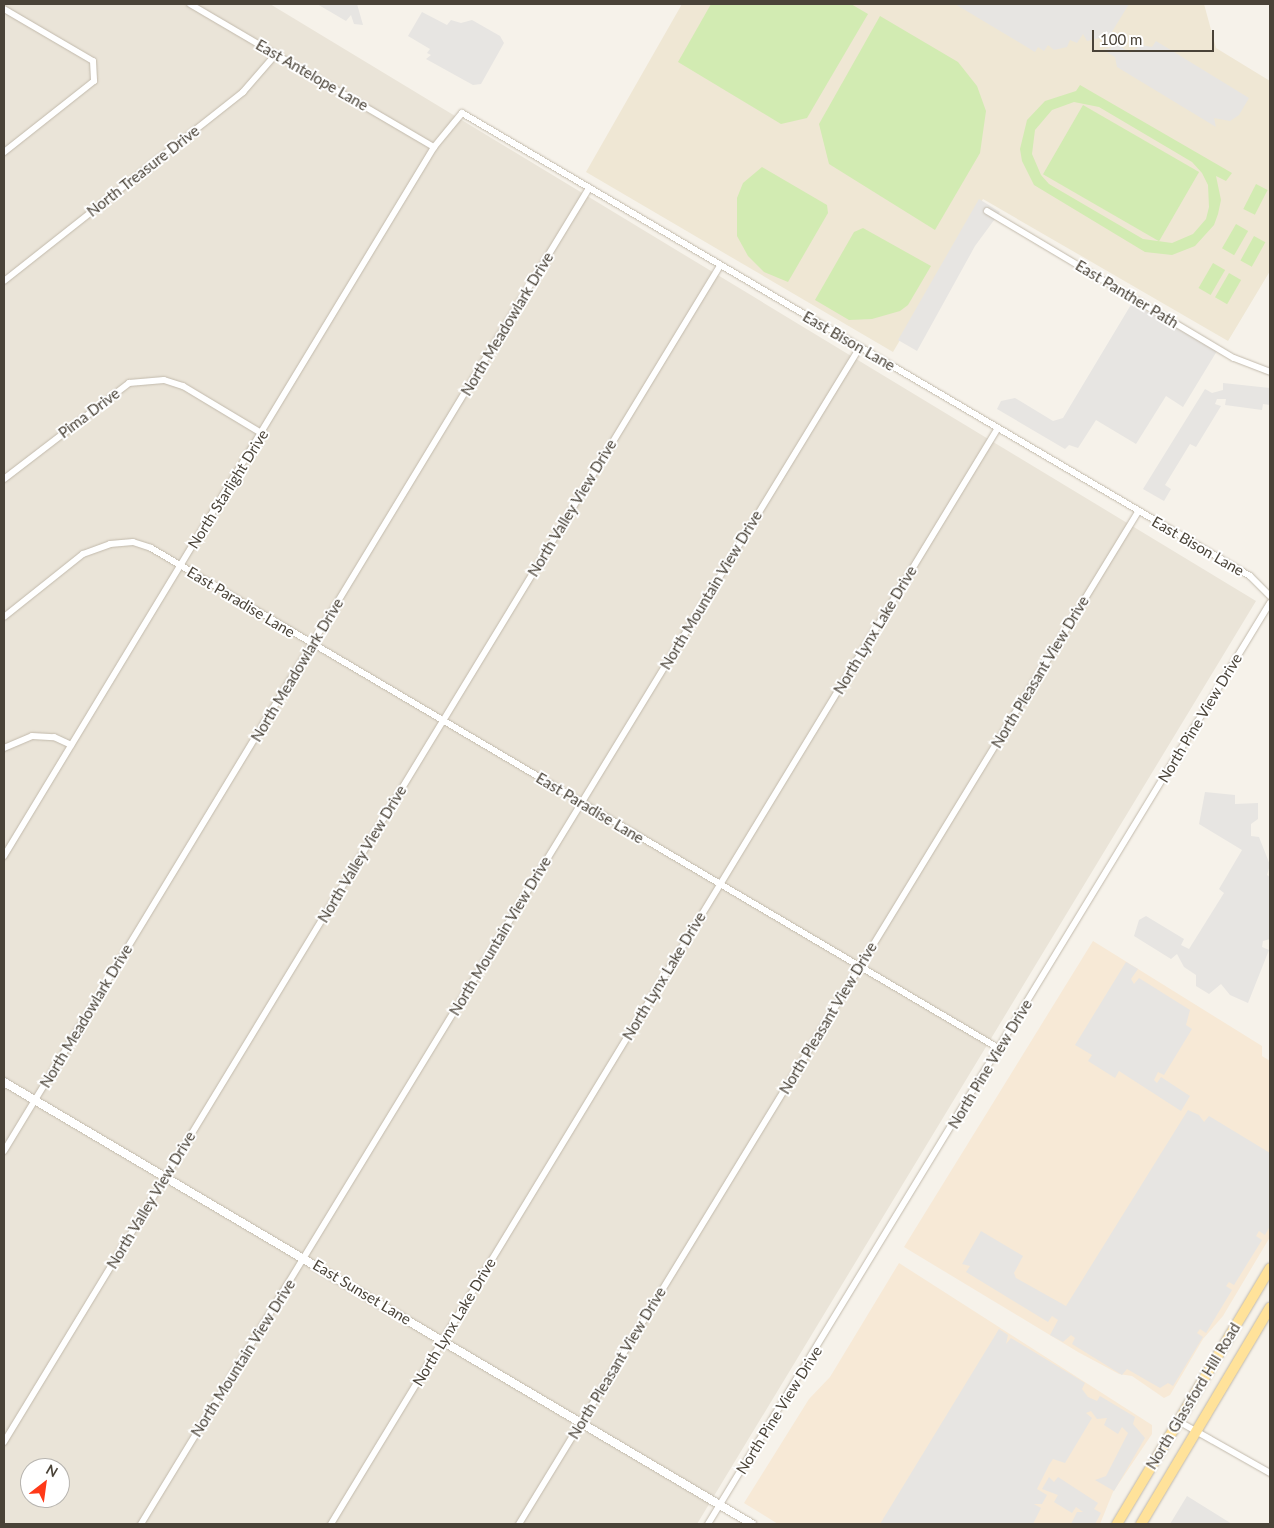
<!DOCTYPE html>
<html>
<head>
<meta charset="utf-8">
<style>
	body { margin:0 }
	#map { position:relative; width:1274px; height:1528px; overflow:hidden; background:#f6f2ea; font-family:Lato,sans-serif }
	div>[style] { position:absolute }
	.residential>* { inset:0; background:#eae4d8 }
	.commercial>* { inset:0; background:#f7e9d6 }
	.education>* { inset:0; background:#efe7d4 }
	.green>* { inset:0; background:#d2ebb2; transform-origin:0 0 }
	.parking>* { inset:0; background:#e7e5e2 }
	.roads { filter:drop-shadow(0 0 1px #c2baac) drop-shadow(0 0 1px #c2baac) }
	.minor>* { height:6px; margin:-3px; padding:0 3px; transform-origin:3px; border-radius:3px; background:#fff }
	.tertiary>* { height:8px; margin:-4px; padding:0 4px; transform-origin:4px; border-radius:4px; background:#fff }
	.primary>* { height:10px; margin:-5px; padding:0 5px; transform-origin:5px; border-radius:5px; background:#ffe29a }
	span { translate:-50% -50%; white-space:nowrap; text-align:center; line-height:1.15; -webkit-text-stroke:4px #fff; paint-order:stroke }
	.street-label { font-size:15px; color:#4a4338 }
	.frame { position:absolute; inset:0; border:5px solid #4a4338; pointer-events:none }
	.north { position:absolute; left:20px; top:1458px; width:50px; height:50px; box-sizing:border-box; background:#fff; border:1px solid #b7b4af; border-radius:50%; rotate:30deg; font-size:14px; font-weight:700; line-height:20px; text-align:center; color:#4a4338 }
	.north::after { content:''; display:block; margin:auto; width:18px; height:22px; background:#ff3918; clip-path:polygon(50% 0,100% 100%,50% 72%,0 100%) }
	.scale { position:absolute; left:1092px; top:30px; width:122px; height:22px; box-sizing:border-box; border:2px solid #4a4338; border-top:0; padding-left:6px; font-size:15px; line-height:18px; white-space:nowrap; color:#4a4338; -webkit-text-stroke:4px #fff; paint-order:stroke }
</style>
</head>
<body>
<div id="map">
	<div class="residential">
		<i style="clip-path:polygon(evenodd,4px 4px,270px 4px,1256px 601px,697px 1524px,4px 1524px,4px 4px,30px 1468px,60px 1468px,60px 1498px,30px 1498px,30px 1468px)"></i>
	</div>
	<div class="commercial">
		<i style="clip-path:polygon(1093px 941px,1262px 1046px,1262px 1056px,1270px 1061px,1270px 1237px,1223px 1316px,1203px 1339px,1170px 1395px,1164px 1398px,1132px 1376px,1119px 1374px,1078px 1352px,904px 1247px)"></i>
		<i style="clip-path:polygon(899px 1263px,1152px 1425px,1152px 1434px,1113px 1492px,1100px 1524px,778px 1524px,744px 1503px,809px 1399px,830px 1377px)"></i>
	</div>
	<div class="education">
		<i style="clip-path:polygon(682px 4px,1204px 4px,1216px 48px,1270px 81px,1270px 271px,1228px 341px,983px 199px,893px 352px,586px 172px)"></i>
	</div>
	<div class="green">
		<i style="clip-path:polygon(711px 4px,851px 4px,868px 14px,807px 118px,781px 124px,678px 62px)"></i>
		<i style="clip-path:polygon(880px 16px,958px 62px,977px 86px,986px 111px,980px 153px,935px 230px,829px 164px,819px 124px)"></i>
		<i style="clip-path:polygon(evenodd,1080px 85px,1232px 173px,1226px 181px,1216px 176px,1221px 200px,1218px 214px,1214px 225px,1195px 246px,1172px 255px,1145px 252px,1034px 185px,1022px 161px,1020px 149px,1027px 120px,1045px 101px,1076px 91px,1080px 85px,1074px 102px,1099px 107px,1192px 162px,1202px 173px,1208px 185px,1209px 207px,1206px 219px,1193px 234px,1172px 243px,1143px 239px,1049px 184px,1041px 175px,1032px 154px,1035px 130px,1052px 110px,1074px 102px)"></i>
		<i style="left:1083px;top:105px;width:134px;height:80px;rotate:30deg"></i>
		<i style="clip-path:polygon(762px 167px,827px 205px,828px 213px,788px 282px,764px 272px,748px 256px,737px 236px,737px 198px,743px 183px)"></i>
		<i style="left:1256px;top:184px;width:13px;height:28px;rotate:27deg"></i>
		<i style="left:1236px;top:224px;width:14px;height:28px;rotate:30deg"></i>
		<i style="clip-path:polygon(863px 228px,931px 266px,908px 305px,900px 311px,872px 319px,849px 320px,815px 300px,854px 232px)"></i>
		<i style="left:1254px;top:236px;width:13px;height:28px;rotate:29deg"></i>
		<i style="left:1213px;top:263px;width:14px;height:29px;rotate:30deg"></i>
		<i style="left:1229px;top:273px;width:14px;height:28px;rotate:30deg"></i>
	</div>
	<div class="parking">
		<i style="clip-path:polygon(317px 4px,357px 4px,363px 25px,354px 24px,351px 15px,346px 21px)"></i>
		<i style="clip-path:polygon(955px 4px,1129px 4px,1110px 35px,1103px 32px,1100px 38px,1087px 41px,1083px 34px,1077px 43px,1070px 40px,1067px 47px,1054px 50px,1048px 45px,1044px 51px,1038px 47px,1035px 52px)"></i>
		<i style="clip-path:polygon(422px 12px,447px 25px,451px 20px,461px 23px,472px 20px,500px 36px,504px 43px,481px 84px,473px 85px,426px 59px,431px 55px,427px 53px,430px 49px,408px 36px)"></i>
		<i style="clip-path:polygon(1156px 41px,1249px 98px,1239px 115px,1230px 121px,1214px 118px,1216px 127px,1117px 67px,1115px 57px,1103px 50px,1119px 45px,1130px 53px,1141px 45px,1152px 47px)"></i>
		<i style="clip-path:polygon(979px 199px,1000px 212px,975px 246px,917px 351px,898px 340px)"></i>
		<i style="clip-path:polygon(1132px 303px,1217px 351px,1183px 407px,1166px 396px,1136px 444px,1096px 420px,1078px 448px,1069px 445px,1065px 449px,997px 409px,1001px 401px,1015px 398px,1053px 421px,1063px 418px)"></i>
		<i style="clip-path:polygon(1223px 383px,1270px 388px,1270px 405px,1263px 404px,1262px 410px,1225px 405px,1226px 399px,1217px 399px,1215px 404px,1221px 406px,1196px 447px,1190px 444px,1165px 485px,1171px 489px,1164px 501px,1143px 489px,1205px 389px,1212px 393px,1223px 390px)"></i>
		<i style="clip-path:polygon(1205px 792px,1235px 795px,1235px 804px,1258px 803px,1258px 819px,1251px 824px,1251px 836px,1259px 837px,1270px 865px,1267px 875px,1270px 877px,1270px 939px,1263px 941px,1262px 947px,1269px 950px,1248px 1003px,1230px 995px,1221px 984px,1209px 994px,1196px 986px,1196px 975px,1184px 967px,1177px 954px,1171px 959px,1134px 936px,1139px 920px,1146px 916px,1184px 939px,1181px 945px,1189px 949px,1224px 893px,1219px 889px,1242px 850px,1199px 824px)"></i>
		<i style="clip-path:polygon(1126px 962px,1138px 969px,1131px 979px,1134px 984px,1139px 978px,1190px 1010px,1186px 1025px,1192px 1029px,1164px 1075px,1158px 1072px,1154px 1080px,1157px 1083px,1161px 1077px,1190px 1096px,1181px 1111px,1119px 1071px,1115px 1078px,1088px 1061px,1092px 1055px,1075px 1045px)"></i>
		<i style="clip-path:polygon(1188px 1110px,1199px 1115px,1204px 1122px,1209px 1116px,1270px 1153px,1270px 1226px,1265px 1235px,1259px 1231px,1256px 1236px,1262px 1240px,1234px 1285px,1229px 1282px,1226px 1286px,1232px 1290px,1206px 1333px,1200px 1329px,1197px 1333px,1203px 1337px,1173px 1386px,1168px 1383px,1160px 1388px,1127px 1369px,1122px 1375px,1072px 1344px,1075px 1338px,1071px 1335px,1063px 1342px,1050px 1335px,1058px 1320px,1052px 1316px,1048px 1322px,966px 1272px,970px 1266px,962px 1264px,981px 1231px,1023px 1256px,1014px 1273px,1016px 1278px,1066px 1306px)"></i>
		<i style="clip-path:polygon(999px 1329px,1008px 1335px,1006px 1344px,1011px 1338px,1085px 1383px,1082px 1389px,1088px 1397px,1097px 1401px,1100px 1396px,1135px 1417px,1133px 1424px,1145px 1438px,1114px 1491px,1095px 1480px,1106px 1476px,1128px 1433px,1122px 1427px,1118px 1434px,1104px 1425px,1107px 1418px,1097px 1419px,1091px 1411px,1086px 1413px,1092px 1418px,1065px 1463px,1053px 1459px,1049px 1465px,1037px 1489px,1047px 1495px,1042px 1504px,1034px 1504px,1041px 1508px,1033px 1524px,880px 1524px)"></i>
		<i style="clip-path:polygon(1049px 1477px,1054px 1482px,1058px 1477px,1098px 1503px,1094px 1509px,1101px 1513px,1095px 1524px,1071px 1524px,1077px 1512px,1083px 1512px,1076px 1507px,1072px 1513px,1054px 1502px,1058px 1495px,1042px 1489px)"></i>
		<i style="clip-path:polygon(1187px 1496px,1232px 1524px,1170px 1524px)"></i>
	</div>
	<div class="roads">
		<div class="minor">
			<i style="left:190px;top:4px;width:283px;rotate:30.4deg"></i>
			<i style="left:4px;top:9px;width:103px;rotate:30.3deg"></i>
			<i style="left:93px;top:61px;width:20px;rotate:87deg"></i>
			<i style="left:94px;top:81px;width:115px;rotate:141.7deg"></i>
			<i style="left:987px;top:211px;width:287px;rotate:30.8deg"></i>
			<i style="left:1234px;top:358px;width:39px;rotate:21deg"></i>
			<i style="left:4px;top:281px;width:305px;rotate:-38.3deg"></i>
			<i style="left:243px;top:92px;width:50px;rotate:-49deg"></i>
			<i style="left:4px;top:479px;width:158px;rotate:-37.5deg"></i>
			<i style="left:129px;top:383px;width:35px;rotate:-5deg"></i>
			<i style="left:164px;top:380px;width:20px;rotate:18deg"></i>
			<i style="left:183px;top:386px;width:93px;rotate:31deg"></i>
			<i style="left:4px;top:617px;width:101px;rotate:-38.6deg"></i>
			<i style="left:83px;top:554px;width:29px;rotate:-20deg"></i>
			<i style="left:110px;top:544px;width:23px;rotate:-5deg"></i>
			<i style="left:133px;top:542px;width:19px;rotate:18deg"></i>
			<i style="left:151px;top:548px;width:986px;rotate:30.55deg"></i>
			<i style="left:4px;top:748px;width:30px;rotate:-23deg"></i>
			<i style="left:32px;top:736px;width:22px;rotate:3deg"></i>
			<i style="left:54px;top:737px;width:19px;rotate:25deg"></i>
			<i style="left:4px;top:856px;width:829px;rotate:-58.76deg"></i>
			<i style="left:434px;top:147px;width:44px;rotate:-50.5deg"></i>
			<i style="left:462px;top:113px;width:914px;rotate:30.44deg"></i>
			<i style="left:1250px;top:576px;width:28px;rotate:45deg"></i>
			<i style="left:4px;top:1151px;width:1127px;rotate:-58.72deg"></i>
			<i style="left:1178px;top:1421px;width:106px;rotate:29.5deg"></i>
			<i style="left:4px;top:1442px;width:1377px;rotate:-58.67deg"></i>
			<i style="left:141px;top:1524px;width:1379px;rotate:-58.58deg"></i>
			<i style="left:331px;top:1524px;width:1283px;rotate:-58.68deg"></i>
			<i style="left:519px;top:1524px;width:1186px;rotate:-58.55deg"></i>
			<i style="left:708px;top:1524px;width:1079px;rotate:-58.61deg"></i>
		</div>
		<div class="tertiary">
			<i style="left:4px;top:1082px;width:869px;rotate:30.58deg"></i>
		</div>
		<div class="primary">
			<i style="left:1117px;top:1524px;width:298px;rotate:-59.1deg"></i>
			<i style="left:1141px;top:1524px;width:252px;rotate:-59.2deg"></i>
		</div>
	</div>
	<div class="street-label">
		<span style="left:312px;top:75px;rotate:30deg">East Antelope Lane</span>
		<span style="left:143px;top:171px;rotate:-38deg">North Treasure Drive</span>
		<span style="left:1127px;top:294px;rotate:31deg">East Panther Path</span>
		<span style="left:507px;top:324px;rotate:-59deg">North Meadowlark Drive</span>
		<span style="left:849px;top:341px;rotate:30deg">East Bison Lane</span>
		<span style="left:89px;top:413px;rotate:-37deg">Pima Drive</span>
		<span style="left:228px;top:489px;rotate:-58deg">North Starlight Drive</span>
		<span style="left:572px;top:508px;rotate:-59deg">North Valley View Drive</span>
		<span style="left:1198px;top:546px;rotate:30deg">East Bison Lane</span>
		<span style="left:711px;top:590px;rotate:-59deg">North Mountain View Drive</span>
		<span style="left:241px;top:602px;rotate:31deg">East Paradise Lane</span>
		<span style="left:875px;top:630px;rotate:-59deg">North Lynx Lake Drive</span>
		<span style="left:297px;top:670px;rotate:-59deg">North Meadowlark Drive</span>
		<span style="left:1040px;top:672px;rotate:-59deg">North Pleasant View Drive</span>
		<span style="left:1200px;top:718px;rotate:-59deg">North Pine View Drive</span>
		<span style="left:590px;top:808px;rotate:31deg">East Paradise Lane</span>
		<span style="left:362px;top:854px;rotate:-59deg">North Valley View Drive</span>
		<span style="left:500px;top:936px;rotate:-59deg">North Mountain View Drive</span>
		<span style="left:664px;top:976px;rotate:-59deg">North Lynx Lake Drive</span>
		<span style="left:86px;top:1016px;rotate:-59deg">North Meadowlark Drive</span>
		<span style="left:828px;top:1018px;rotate:-59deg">North Pleasant View Drive</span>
		<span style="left:990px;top:1064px;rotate:-59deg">North Pine View Drive</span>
		<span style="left:151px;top:1200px;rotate:-59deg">North Valley View Drive</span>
		<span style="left:362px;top:1292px;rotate:31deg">East Sunset Lane</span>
		<span style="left:454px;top:1322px;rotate:-59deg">North Lynx Lake Drive</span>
		<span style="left:243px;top:1358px;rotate:-58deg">North Mountain View Drive</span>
		<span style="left:617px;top:1363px;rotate:-59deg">North Pleasant View Drive</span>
		<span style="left:1193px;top:1396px;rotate:-59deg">North Glassford Hill Road</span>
		<span style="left:779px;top:1410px;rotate:-58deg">North Pine View Drive</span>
	</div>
	<div class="frame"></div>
	<div class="north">N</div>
	<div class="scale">100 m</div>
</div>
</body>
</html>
